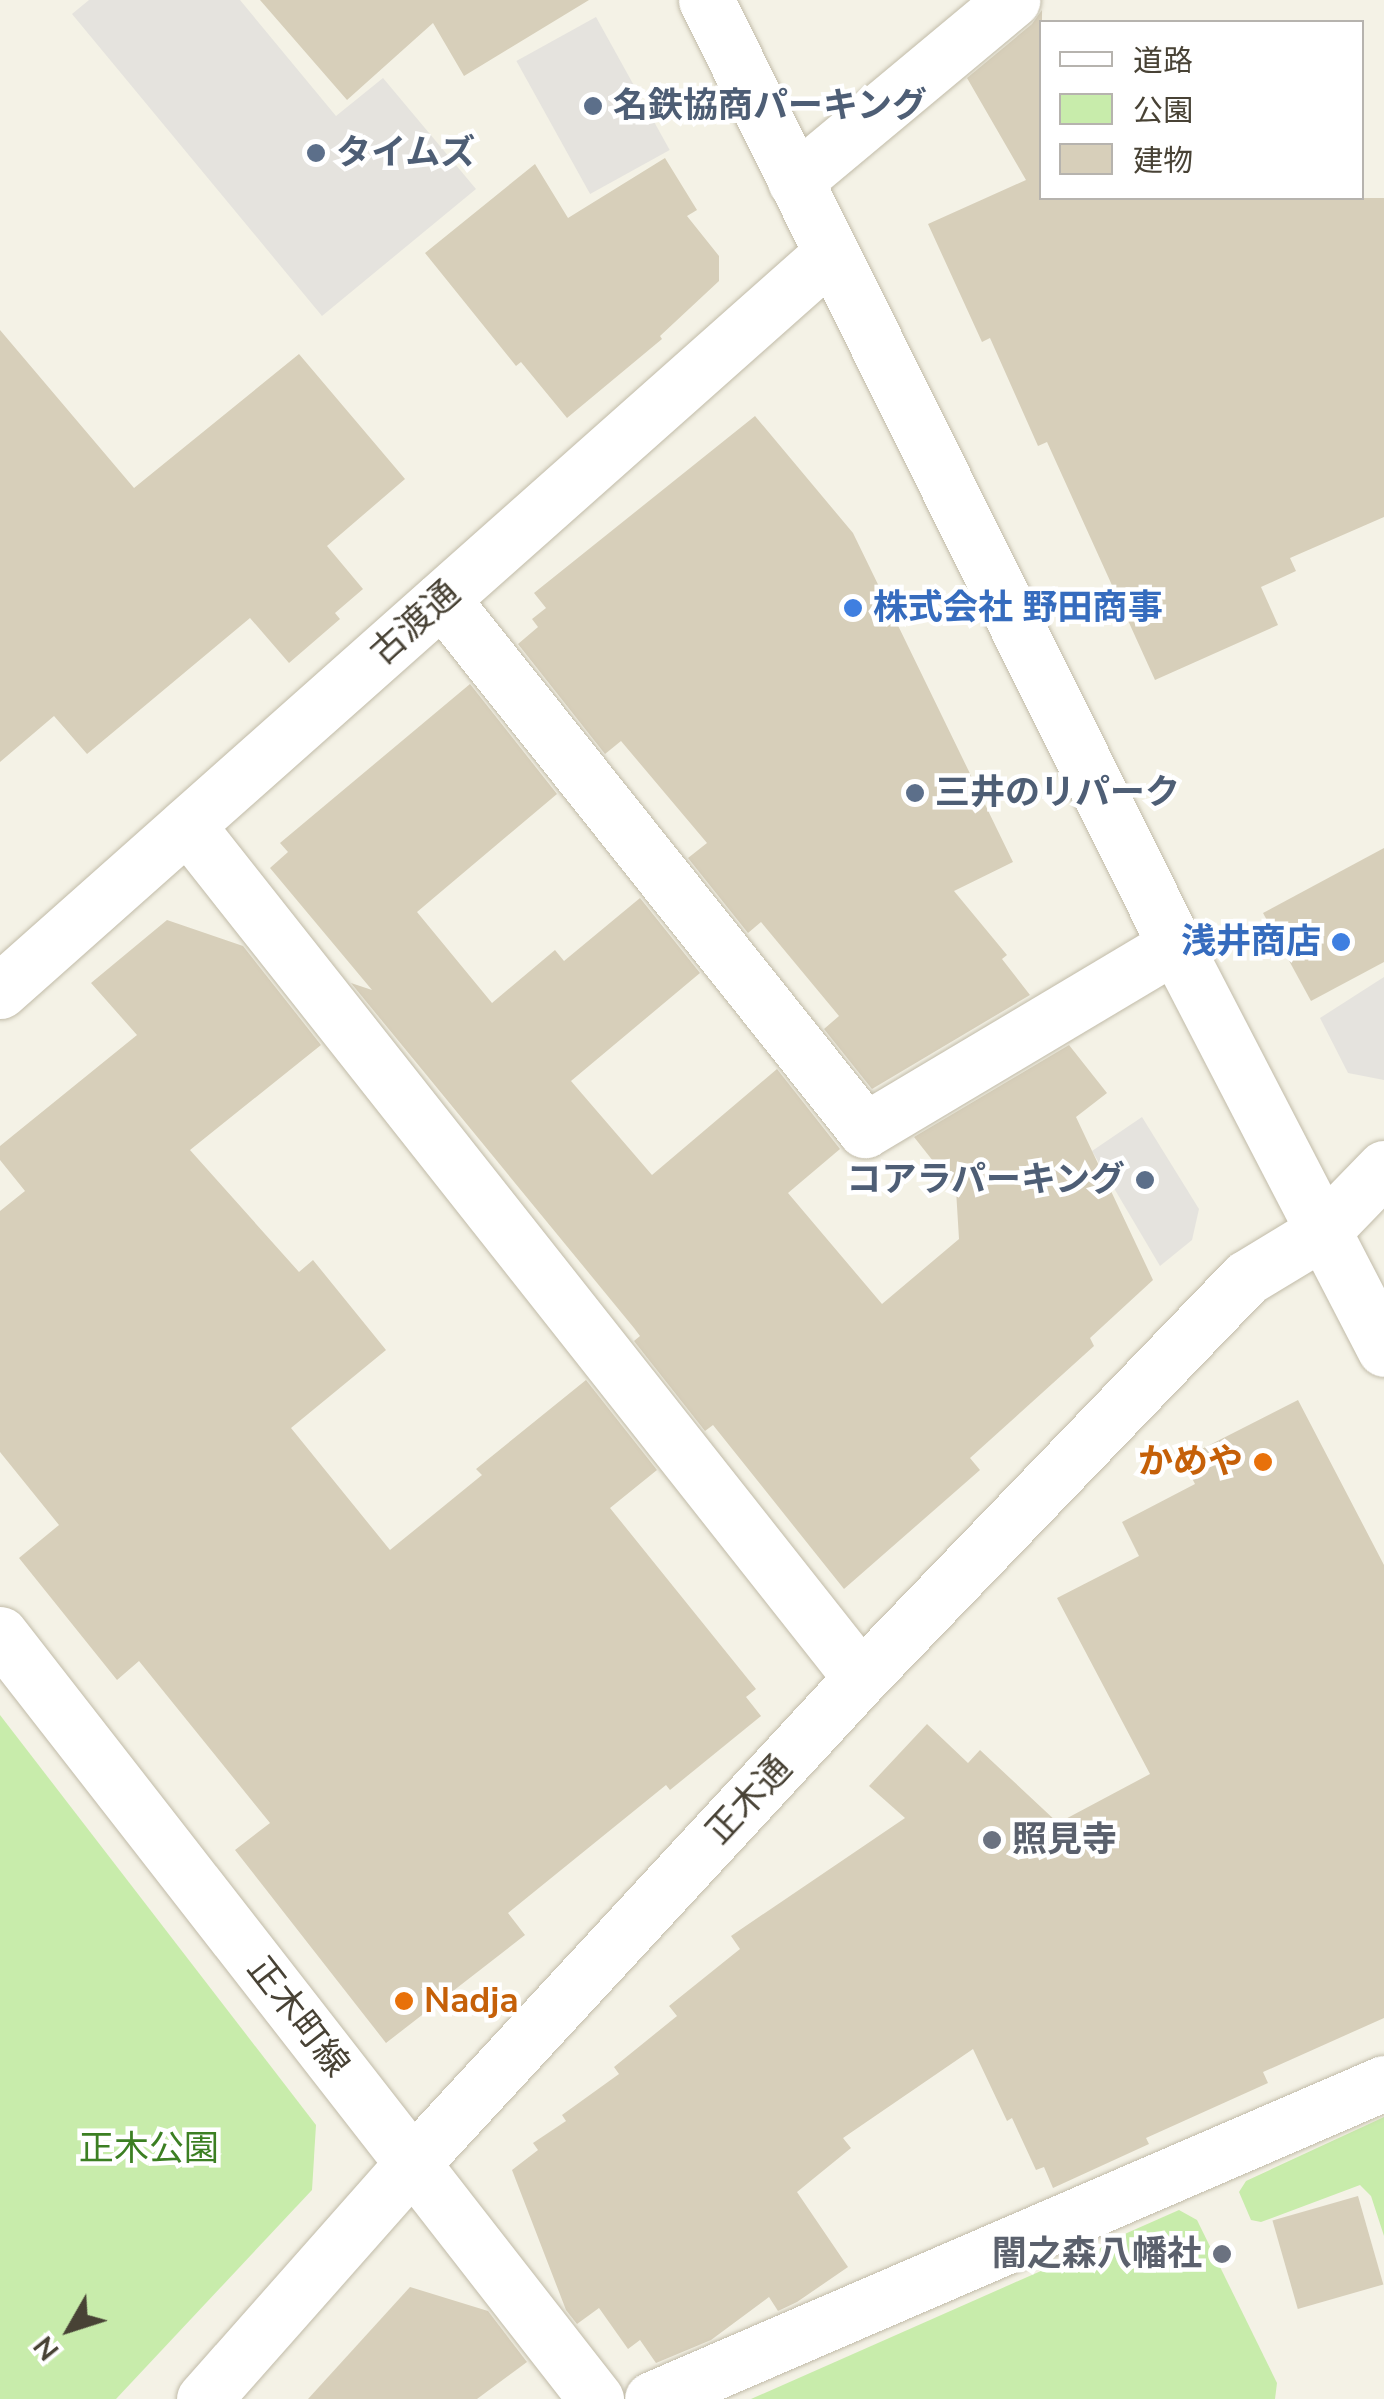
<!DOCTYPE html>
<html>
<head>
<meta charset="utf-8">
<style>
	body { margin:0 }
	#map { position:relative; width:1384px; height:2399px; overflow:hidden; background:#f4f2e6; font-family:"Nunito Sans","Noto Sans JP",sans-serif }
	div>[style] { position:absolute }
	.green>* { inset:0; background:#c8ecab }
	.parking>* { inset:0; background:#e5e3de; transform-origin:0 0 }
	.building>* { inset:0; background:#d7cfba; transform-origin:0 0 }
	.roads { filter:drop-shadow(0 0 2px #c1bba8) drop-shadow(0 0 2px #c1bba8) }
	.minor>* { height:55px; margin:-27.5px; padding:0 27.5px; transform-origin:27.5px; border-radius:27.5px; background:#fff }
	.tertiary>* { height:55px; margin:-27.5px; padding:0 27.5px; transform-origin:27.5px; border-radius:27.5px; background:#fff }
	.dots>* { width:28px; height:28px; translate:-50% -50%; box-sizing:border-box; border:5px solid #fff; border-radius:50% }
	span { translate:-50% -50%; white-space:nowrap; text-align:center; line-height:1.15; -webkit-text-stroke:9px #fff; paint-order:stroke }
	.service-label { font-size:35px; color:#4e5e75; font-weight:700 }
	.left { translate:0 -50%; text-align:left }
	.right { translate:-100% -50%; text-align:right }
	.shop-label { font-size:35px; color:#366cbe; font-weight:700 }
	.street-label { font-size:35px; color:#484235 }
	.food-label { font-size:35px; color:#c56008; font-weight:700 }
	.worship-label { font-size:35px; color:#5b616d; font-weight:700 }
	.park-label { font-size:35px; color:#3c7f23 }
	.legend { position:absolute; left:1039px; top:20px; width:325px; height:180px; box-sizing:border-box; background:#fff; border:2px solid #b6b3ae; margin:0; padding:12px 18px; list-style:none; font-size:30px; color:#484235 }
	.legend li { display:flex; align-items:center; gap:20px; height:50px }
	.legend b { width:50px; border:2px solid #b6b3ae }
	.north { position:absolute; left:20px; top:2279px; width:100px; height:100px; -webkit-text-stroke:8px #fff; paint-order:stroke; rotate:231deg; font-size:28px; font-weight:700; line-height:40px; text-align:center; color:#484235 }
	.north::after { content:''; display:block; margin:auto; width:35px; height:45px; background:#484235; clip-path:polygon(50% 0,100% 100%,50% 72%,0 100%) }
</style>
</head>
<body>
<div id="map">
	<div class="green">
		<i style="clip-path:polygon(0 1715px,316px 2125px,312px 2190px,116px 2399px,0 2399px)"></i>
		<i style="clip-path:polygon(1384px 2117px,1384px 2236px,1371px 2196px,1360px 2185px,1261px 2222px,1251px 2220px,1239px 2192px,1246px 2181px)"></i>
		<i style="clip-path:polygon(1179px 2210px,1197px 2220px,1277px 2383px,1275px 2399px,751px 2399px)"></i>
	</div>
	<div class="parking">
		<i style="clip-path:polygon(89px 0,240px 0,336px 116px,383px 78px,476px 189px,322px 316px,72px 14px)"></i>
		<i style="left:596px;top:17px;width:152px;height:91px;rotate:61deg"></i>
		<i style="clip-path:polygon(1384px 977px,1384px 1080px,1348px 1073px,1320px 1018px)"></i>
		<i style="clip-path:polygon(1142px 1117px,1199px 1209px,1192px 1240px,1160px 1266px,1092px 1151px)"></i>
	</div>
	<div class="building">
		<i style="clip-path:polygon(260px 0,589px 0,464px 76px,433px 23px,347px 100px)"></i>
		<i style="clip-path:polygon(1042px 10px,1042px 198px,1384px 198px,1384px 517px,1290px 558px,1296px 571px,1261px 587px,1278px 625px,1155px 680px,1047px 442px,1038px 446px,990px 338px,982px 342px,928px 224px,1026px 180px,967px 78px,1032px 24px)"></i>
		<i style="clip-path:polygon(665px 158px,697px 210px,687px 216px,719px 256px,719px 281px,660px 336px,662px 339px,567px 418px,521px 362px,516px 366px,425px 253px,535px 164px,568px 218px)"></i>
		<i style="clip-path:polygon(0 330px,134px 488px,299px 354px,405px 479px,327px 546px,363px 589px,335px 613px,340px 619px,289px 663px,250px 618px,87px 754px,54px 716px,0 762px)"></i>
		<i style="clip-path:polygon(755px 416px,853px 533px,1013px 862px,954px 891px,1007px 955px,1002px 959px,1030px 995px,872px 1089px,824px 1029px,839px 1016px,761px 922px,748px 933px,688px 858px,707px 843px,621px 741px,605px 754px,518px 644px,538px 627px,532px 619px,546px 608px,534px 593px)"></i>
		<i style="clip-path:polygon(470px 684px,557px 794px,417px 912px,492px 1003px,555px 950px,564px 961px,640px 898px,700px 973px,571px 1081px,652px 1175px,777px 1069px,840px 1149px,788px 1193px,882px 1304px,959px 1239px,956px 1190px,914px 1137px,1069px 1045px,1107px 1093px,1076px 1117px,1153px 1280px,1090px 1338px,1094px 1346px,970px 1458px,980px 1470px,844px 1589px,713px 1425px,705px 1431px,634px 1341px,640px 1336px,634px 1328px,351px 983px,372px 990px,270px 868px,288px 852px,280px 843px)"></i>
		<i style="clip-path:polygon(1384px 848px,1384px 962px,1311px 1001px,1263px 913px)"></i>
		<i style="clip-path:polygon(167px 920px,243px 946px,321px 1045px,190px 1150px,299px 1272px,313px 1260px,386px 1350px,291px 1428px,390px 1550px,482px 1475px,476px 1469px,586px 1380px,657px 1470px,610px 1508px,756px 1689px,746px 1697px,761px 1716px,670px 1790px,666px 1785px,508px 1913px,525px 1935px,386px 2043px,235px 1850px,270px 1823px,139px 1661px,117px 1680px,19px 1558px,59px 1525px,0 1452px,0 1211px,25px 1191px,0 1160px,0 1146px,137px 1035px,91px 983px)"></i>
		<i style="clip-path:polygon(1298px 1400px,1384px 1565px,1384px 2018px,1263px 2072px,1268px 2083px,1146px 2138px,1149px 2144px,1053px 2188px,1044px 2167px,1036px 2170px,1012px 2118px,1007px 2121px,973px 2049px,843px 2138px,851px 2148px,797px 2192px,848px 2267px,797px 2302px,778px 2311px,769px 2297px,711px 2340px,656px 2363px,640px 2340px,628px 2349px,599px 2308px,577px 2324px,566px 2310px,512px 2170px,538px 2150px,533px 2143px,566px 2121px,562px 2115px,619px 2074px,614px 2067px,677px 2016px,669px 2006px,740px 1949px,731px 1936px,905px 1818px,869px 1786px,927px 1724px,968px 1763px,980px 1750px,1058px 1823px,1150px 1774px,1057px 1598px,1139px 1556px,1122px 1522px,1195px 1484px,1182px 1459px)"></i>
		<i style="left:1358px;top:2196px;width:92px;height:89px;rotate:74deg"></i>
		<i style="clip-path:polygon(410px 2287px,488px 2311px,527px 2362px,477px 2399px,308px 2399px)"></i>
	</div>
	<div class="roads">
		<div class="minor">
			<i style="left:795px;top:181px;width:283px;rotate:-39.8deg"></i>
			<i style="left:442px;top:599px;width:679px;rotate:51.46deg"></i>
			<i style="left:865px;top:1130px;width:361px;rotate:-30.8deg"></i>
			<i style="left:187px;top:825px;width:1087px;rotate:51.69deg"></i>
			<i style="left:0;top:991px;width:1109px;rotate:-41.6deg"></i>
			<i style="left:0;top:1634px;width:970px;rotate:52.08deg"></i>
			<i style="left:652px;top:2399px;width:797px;rotate:-23.35deg"></i>
		</div>
		<div class="tertiary">
			<i style="left:706px;top:0;width:1055px;rotate:63.6deg"></i>
			<i style="left:1175px;top:945px;width:455px;rotate:62.6deg"></i>
			<i style="left:204px;top:2399px;width:314px;rotate:-48.5deg"></i>
			<i style="left:412px;top:2164px;width:662px;rotate:-47.27deg"></i>
			<i style="left:861px;top:1678px;width:555px;rotate:-46.09deg"></i>
			<i style="left:1246px;top:1278px;width:89px;rotate:-31.2deg"></i>
			<i style="left:1322px;top:1232px;width:89px;rotate:-45.9deg"></i>
		</div>
	</div>
	<div class="dots">
		<i style="left:593px;top:106px;background:#5c6f8a"></i>
		<i style="left:316px;top:153px;background:#5c6f8a"></i>
		<i style="left:853px;top:608px;background:#3f7fe0"></i>
		<i style="left:915px;top:793px;background:#5c6f8a"></i>
		<i style="left:1341px;top:942px;background:#3f7fe0"></i>
		<i style="left:1145px;top:1180px;background:#5c6f8a"></i>
		<i style="left:1263px;top:1462px;background:#e8710a"></i>
		<i style="left:992px;top:1840px;background:#6b7280"></i>
		<i style="left:404px;top:2001px;background:#e8710a"></i>
		<i style="left:1222px;top:2254px;background:#6b7280"></i>
	</div>
	<div class="service-label">
		<span class="left" style="left:613px;top:106px">名鉄協商パーキング</span>
		<span class="left" style="left:336px;top:153px">タイムズ</span>
		<span class="left" style="left:935px;top:793px">三井のリパーク</span>
		<span class="right" style="left:1125px;top:1180px">コアラパーキング</span>
	</div>
	<div class="shop-label">
		<span class="left" style="left:873px;top:608px">株式会社 野田商事</span>
		<span class="right" style="left:1321px;top:942px">浅井商店</span>
	</div>
	<div class="street-label">
		<span style="left:415px;top:623px;rotate:-42deg">古渡通</span>
		<span style="left:749px;top:1800px;rotate:-47deg">正木通</span>
		<span style="left:298px;top:2017px;rotate:52deg">正木町線</span>
	</div>
	<div class="food-label">
		<span class="right" style="left:1243px;top:1462px">かめや</span>
		<span class="left" style="left:424px;top:2001px">Nadja</span>
	</div>
	<div class="worship-label">
		<span class="left" style="left:1012px;top:1840px">照見寺</span>
		<span class="right" style="left:1202px;top:2254px">闇之森八幡社</span>
	</div>
	<div class="park-label">
		<span style="left:149px;top:2149px">正木公園</span>
	</div>
	<ul class="legend">
	<li><b style="height:12px;background:#fff"></b>道路</li>
	<li><b style="height:28px;background:#c8ecab"></b>公園</li>
	<li><b style="height:28px;background:#d7cfba"></b>建物</li>
	</ul>
	<div class="north">N</div>
</div>
</body>
</html>
